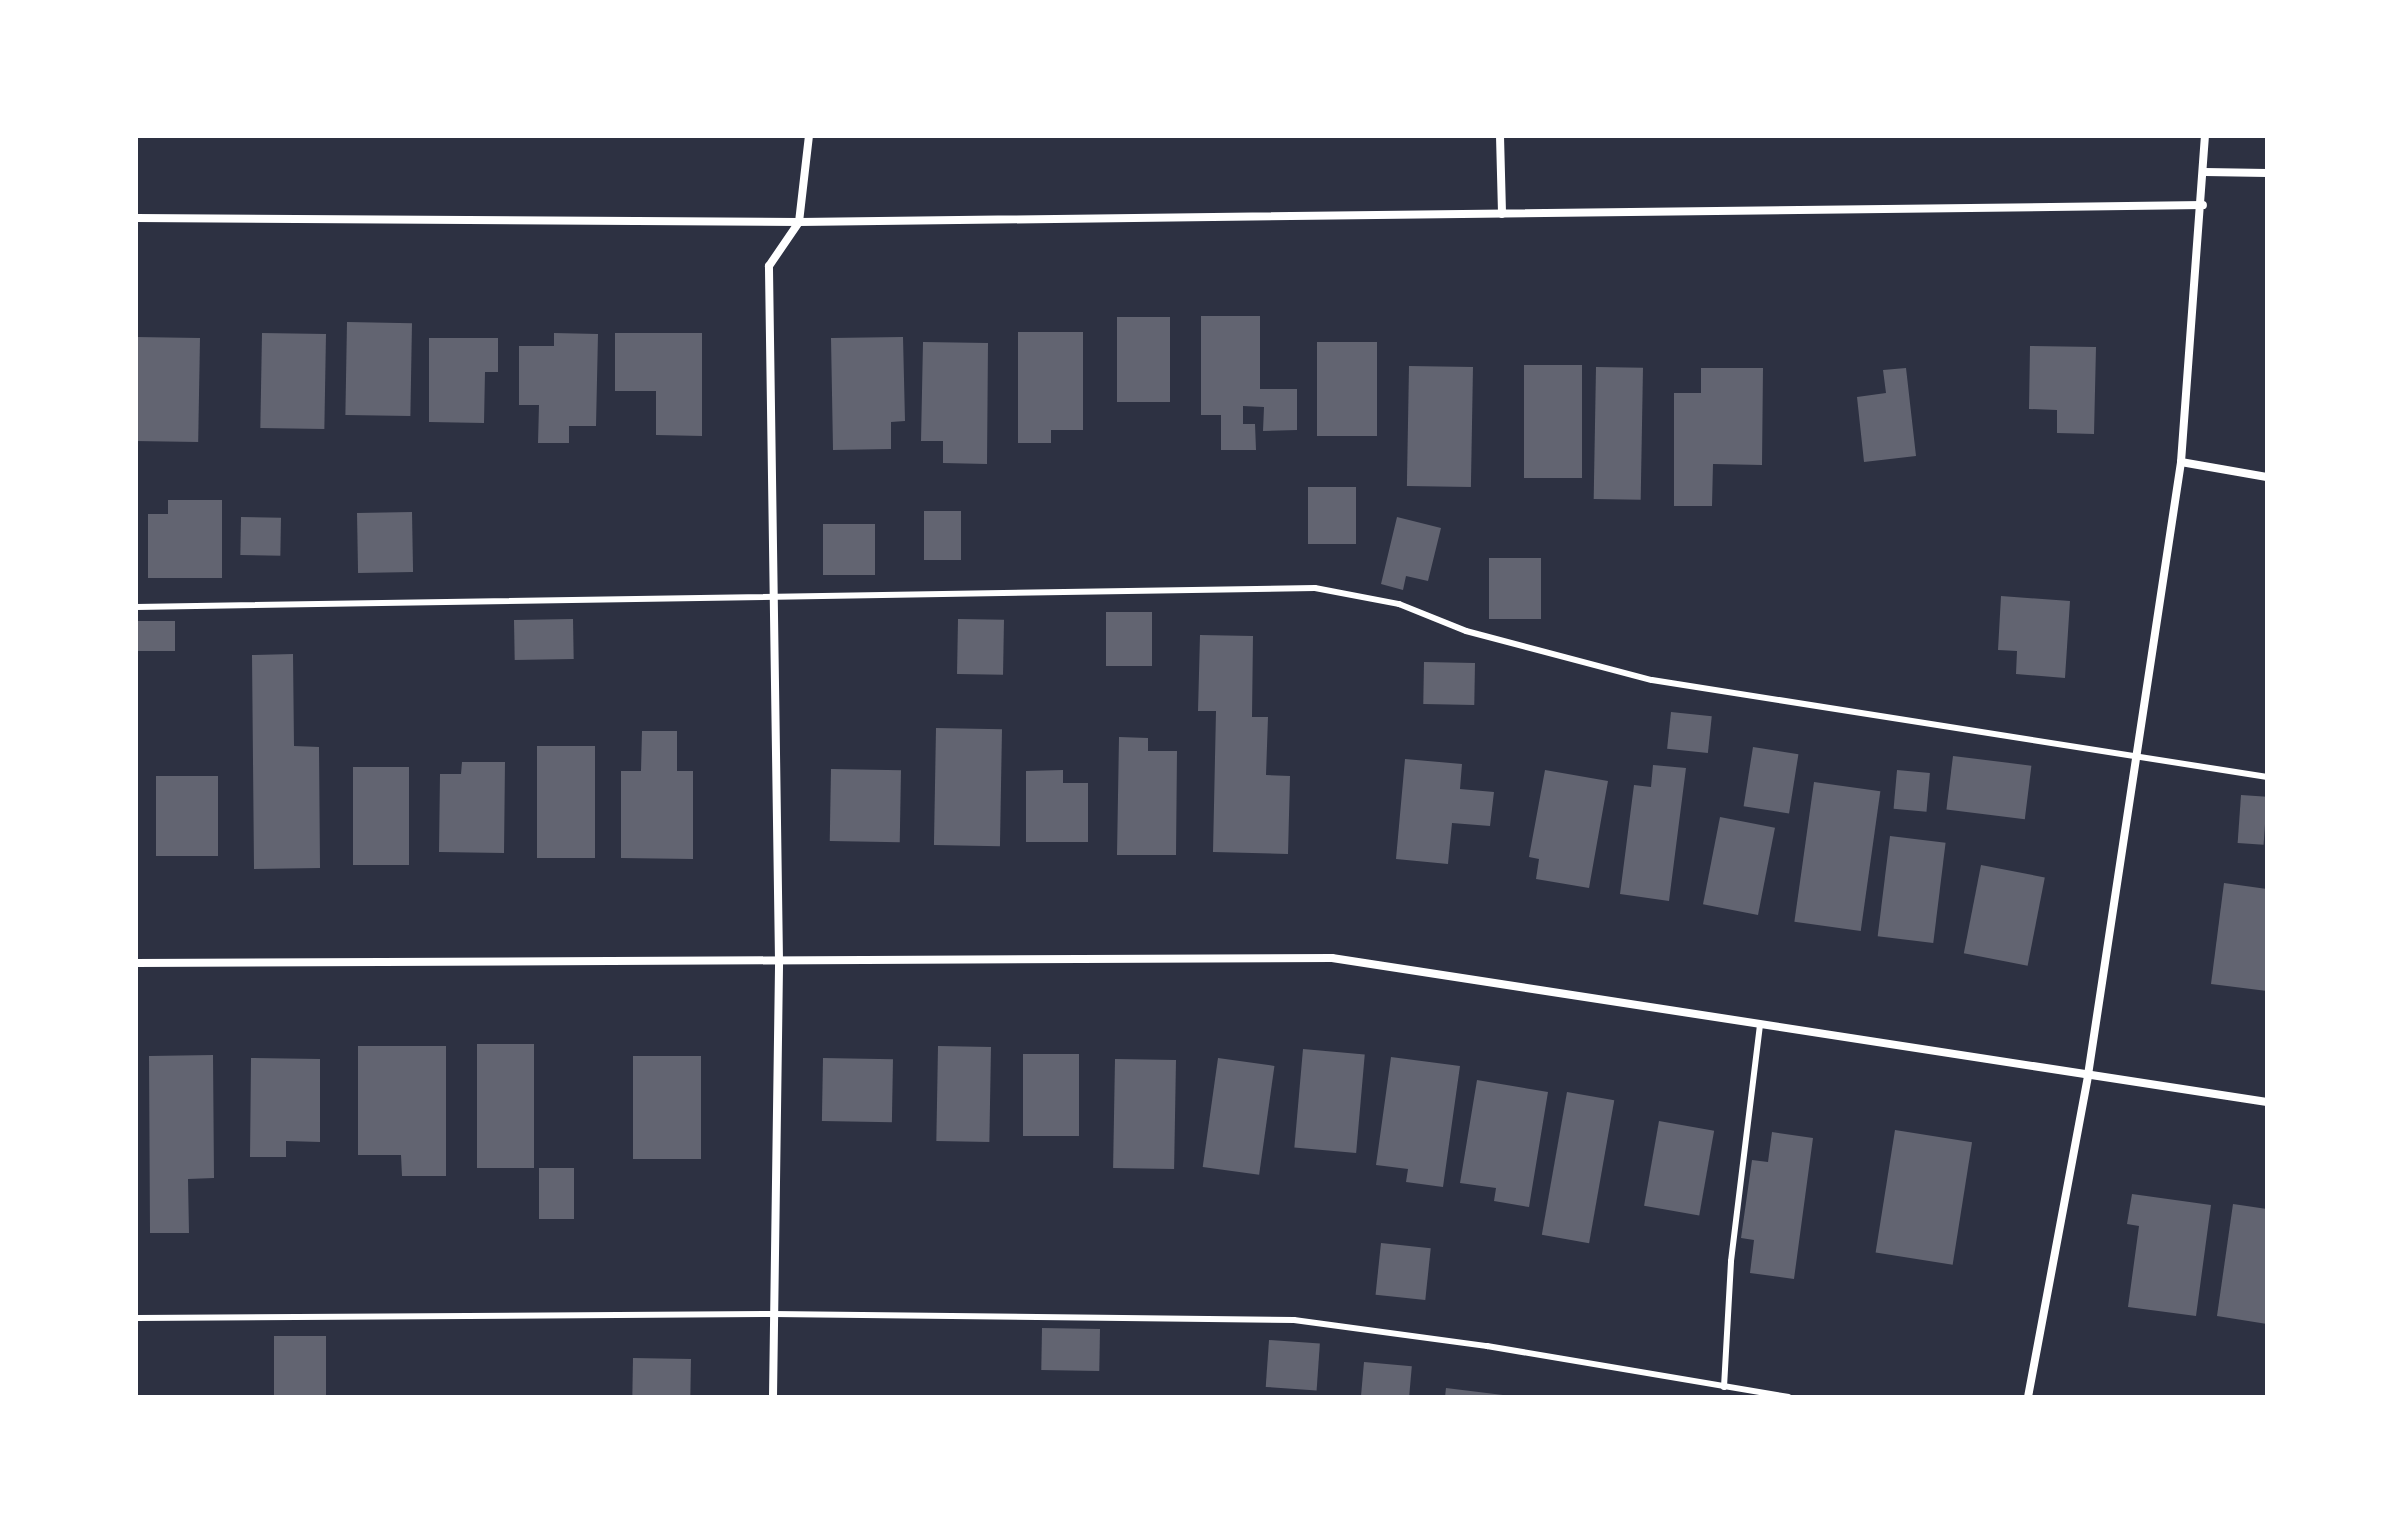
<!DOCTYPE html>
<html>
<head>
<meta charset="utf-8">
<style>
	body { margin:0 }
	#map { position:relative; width:2403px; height:1533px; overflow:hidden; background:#2d3142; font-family:"DM Sans",sans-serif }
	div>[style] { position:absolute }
	.building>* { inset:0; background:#626471; transform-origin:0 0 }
	.service>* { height:6px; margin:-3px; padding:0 3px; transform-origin:3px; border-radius:3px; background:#fff }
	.minor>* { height:8px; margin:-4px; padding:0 4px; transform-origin:4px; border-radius:4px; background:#fff }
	span { translate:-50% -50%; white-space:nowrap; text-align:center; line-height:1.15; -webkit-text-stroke:6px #fff; paint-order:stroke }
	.frame { position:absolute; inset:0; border:138px solid #fff; pointer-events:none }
</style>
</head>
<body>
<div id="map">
	<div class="building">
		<i style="clip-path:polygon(1201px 316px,1260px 316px,1260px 389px,1297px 389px,1297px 430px,1263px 431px,1264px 407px,1243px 406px,1243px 424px,1255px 424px,1256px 450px,1221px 450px,1221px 415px,1201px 415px)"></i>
		<i style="left:1117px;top:317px;width:53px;height:85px"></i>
		<i style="left:347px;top:322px;width:65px;height:93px;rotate:1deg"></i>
		<i style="clip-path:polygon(1018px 332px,1083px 332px,1083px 430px,1051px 430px,1051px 443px,1018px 443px)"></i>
		<i style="left:262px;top:333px;width:64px;height:95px;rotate:1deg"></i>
		<i style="clip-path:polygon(554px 333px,598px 334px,596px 426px,569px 426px,569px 443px,538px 443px,539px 405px,519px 405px,519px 346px,554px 346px)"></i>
		<i style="clip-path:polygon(615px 333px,702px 333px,702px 436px,656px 435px,656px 391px,615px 391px)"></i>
		<i style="left:136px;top:337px;width:64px;height:104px;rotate:1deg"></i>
		<i style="clip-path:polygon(903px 337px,905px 421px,891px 422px,891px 449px,833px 450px,831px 338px)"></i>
		<i style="clip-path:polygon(429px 338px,498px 338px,498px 372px,485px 372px,484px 423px,429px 422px)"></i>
		<i style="clip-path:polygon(923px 342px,988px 343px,987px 464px,943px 463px,943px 441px,921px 441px)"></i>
		<i style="left:1317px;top:342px;width:60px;height:94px"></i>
		<i style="clip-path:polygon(2030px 346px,2096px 347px,2094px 434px,2057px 433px,2057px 410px,2029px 409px)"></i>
		<i style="left:1524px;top:365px;width:58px;height:113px"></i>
		<i style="left:1409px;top:366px;width:64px;height:120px;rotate:1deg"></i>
		<i style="left:1596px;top:367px;width:47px;height:132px;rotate:1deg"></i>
		<i style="clip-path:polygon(1701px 368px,1763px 368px,1762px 465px,1713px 464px,1712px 506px,1674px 506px,1674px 393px,1701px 393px)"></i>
		<i style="clip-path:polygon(1906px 368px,1916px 456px,1864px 462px,1857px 397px,1886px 393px,1883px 370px)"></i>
		<i style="left:1308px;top:487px;width:48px;height:57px"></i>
		<i style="clip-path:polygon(168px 500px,222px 500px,222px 578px,148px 578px,148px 514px,168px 514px)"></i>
		<i style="left:924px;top:511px;width:37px;height:49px"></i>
		<i style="left:412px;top:512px;width:60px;height:55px;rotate:89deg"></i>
		<i style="left:241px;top:517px;width:40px;height:38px;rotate:1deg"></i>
		<i style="clip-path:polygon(1397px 517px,1441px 528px,1428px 581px,1406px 576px,1403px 590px,1381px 584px)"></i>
		<i style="left:823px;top:524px;width:52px;height:51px"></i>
		<i style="left:1489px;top:558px;width:52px;height:61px"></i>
		<i style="clip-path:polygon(2001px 596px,2070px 601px,2065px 678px,2016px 674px,2017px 651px,1998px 650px)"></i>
		<i style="left:1152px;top:612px;width:54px;height:46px;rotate:90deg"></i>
		<i style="left:573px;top:619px;width:40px;height:59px;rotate:89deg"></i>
		<i style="left:958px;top:619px;width:46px;height:55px;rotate:1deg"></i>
		<i style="left:136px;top:621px;width:39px;height:30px"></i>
		<i style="clip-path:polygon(1200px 635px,1253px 636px,1252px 717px,1268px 717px,1266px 775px,1290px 776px,1288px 854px,1213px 852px,1216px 711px,1198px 711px)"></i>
		<i style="clip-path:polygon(293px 654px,294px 746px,319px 747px,320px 868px,254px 869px,252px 655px)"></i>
		<i style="left:1424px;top:662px;width:51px;height:42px;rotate:1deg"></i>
		<i style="left:1671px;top:712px;width:41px;height:37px;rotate:6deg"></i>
		<i style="left:936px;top:728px;width:66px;height:117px;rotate:1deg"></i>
		<i style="clip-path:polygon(642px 731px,677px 731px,677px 771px,693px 771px,693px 859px,621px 858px,621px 771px,641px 771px)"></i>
		<i style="clip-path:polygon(1119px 737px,1148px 738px,1148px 751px,1177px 751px,1176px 855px,1117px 855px)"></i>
		<i style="left:537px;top:746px;width:58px;height:112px"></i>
		<i style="left:1753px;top:747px;width:46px;height:60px;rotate:9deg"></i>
		<i style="left:1953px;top:756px;width:79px;height:54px;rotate:7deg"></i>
		<i style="clip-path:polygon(1405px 759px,1462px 764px,1460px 789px,1494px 792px,1490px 826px,1452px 823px,1448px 864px,1396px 859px)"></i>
		<i style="clip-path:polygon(462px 762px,505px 762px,504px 853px,439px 852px,440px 774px,461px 774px)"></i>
		<i style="clip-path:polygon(1653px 765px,1686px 768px,1669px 901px,1620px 894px,1634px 785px,1651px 787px)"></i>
		<i style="left:353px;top:767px;width:56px;height:98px"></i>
		<i style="left:831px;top:769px;width:70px;height:72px;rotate:1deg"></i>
		<i style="clip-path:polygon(1063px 770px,1063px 783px,1088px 783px,1088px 842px,1026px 842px,1026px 771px)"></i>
		<i style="clip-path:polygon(1545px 770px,1608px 781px,1589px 888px,1536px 879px,1539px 859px,1529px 857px)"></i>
		<i style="left:1897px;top:770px;width:33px;height:39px;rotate:5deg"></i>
		<i style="left:156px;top:776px;width:62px;height:80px"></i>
		<i style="left:1814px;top:782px;width:67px;height:141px;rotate:8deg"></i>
		<i style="left:2241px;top:795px;width:26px;height:48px;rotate:4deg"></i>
		<i style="left:1720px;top:817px;width:56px;height:89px;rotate:11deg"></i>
		<i style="left:1890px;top:836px;width:56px;height:101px;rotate:7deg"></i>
		<i style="left:1981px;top:865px;width:65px;height:90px;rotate:11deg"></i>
		<i style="clip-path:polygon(2224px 883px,2267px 889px,2267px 991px,2211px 984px)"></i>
		<i style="left:477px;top:1044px;width:57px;height:124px"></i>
		<i style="clip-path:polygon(358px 1046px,446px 1046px,446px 1176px,402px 1176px,401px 1155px,358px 1155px)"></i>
		<i style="left:938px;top:1046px;width:53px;height:95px;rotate:1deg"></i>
		<i style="left:1303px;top:1049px;width:62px;height:99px;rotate:5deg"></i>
		<i style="left:1023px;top:1054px;width:56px;height:82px"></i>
		<i style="clip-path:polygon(213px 1055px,214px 1178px,188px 1179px,189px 1233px,150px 1233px,149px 1056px)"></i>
		<i style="left:633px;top:1056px;width:68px;height:103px"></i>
		<i style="clip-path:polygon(1391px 1057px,1460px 1066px,1443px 1187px,1406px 1182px,1408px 1169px,1376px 1165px)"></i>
		<i style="clip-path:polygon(251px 1058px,320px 1059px,320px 1142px,286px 1141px,286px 1157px,250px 1157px)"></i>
		<i style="left:823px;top:1058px;width:70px;height:63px;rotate:1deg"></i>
		<i style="left:1218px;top:1058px;width:57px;height:110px;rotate:8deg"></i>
		<i style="left:1115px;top:1059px;width:61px;height:109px;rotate:1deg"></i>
		<i style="clip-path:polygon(1477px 1080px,1548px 1092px,1529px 1207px,1494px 1201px,1496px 1188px,1460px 1183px)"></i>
		<i style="left:1567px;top:1092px;width:48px;height:145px;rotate:10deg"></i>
		<i style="left:1659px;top:1121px;width:56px;height:86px;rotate:10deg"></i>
		<i style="left:1895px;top:1130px;width:78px;height:124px;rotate:9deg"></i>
		<i style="clip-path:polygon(1772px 1132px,1813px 1138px,1794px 1279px,1750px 1273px,1754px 1240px,1741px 1238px,1752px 1160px,1768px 1162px)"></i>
		<i style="left:539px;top:1168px;width:35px;height:51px"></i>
		<i style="clip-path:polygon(2132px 1194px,2211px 1205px,2196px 1316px,2128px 1307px,2139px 1226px,2127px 1224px)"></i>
		<i style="clip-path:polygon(2233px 1204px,2267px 1209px,2267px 1324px,2217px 1316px)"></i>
		<i style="left:1381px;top:1243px;width:50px;height:52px;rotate:6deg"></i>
		<i style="left:1042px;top:1328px;width:58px;height:42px;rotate:1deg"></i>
		<i style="left:326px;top:1336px;width:59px;height:52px;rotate:90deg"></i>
		<i style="left:1269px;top:1340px;width:51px;height:47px;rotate:4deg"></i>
		<i style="left:633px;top:1358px;width:58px;height:39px;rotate:1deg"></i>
		<i style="left:1364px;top:1362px;width:48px;height:35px;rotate:5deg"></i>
		<i style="clip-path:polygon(1446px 1388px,1503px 1395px,1503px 1397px,1445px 1397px)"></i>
	</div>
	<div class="service">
		<i style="left:136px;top:607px;width:1179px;rotate:-0.92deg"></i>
		<i style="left:1315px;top:588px;width:86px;rotate:10.8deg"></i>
		<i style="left:1399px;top:604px;width:72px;rotate:21.9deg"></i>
		<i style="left:1466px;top:631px;width:192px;rotate:14.8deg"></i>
		<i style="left:1652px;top:680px;width:623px;rotate:8.96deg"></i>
		<i style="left:136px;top:1318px;width:637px;rotate:-0.36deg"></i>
		<i style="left:773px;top:1314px;width:521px;rotate:0.66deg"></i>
		<i style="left:1294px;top:1320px;width:195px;rotate:7.7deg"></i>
		<i style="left:1487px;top:1346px;width:306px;rotate:9.6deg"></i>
		<i style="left:1724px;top:1387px;width:126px;rotate:-86.8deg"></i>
		<i style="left:1731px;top:1261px;width:239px;rotate:-83deg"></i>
	</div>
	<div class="minor">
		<i style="left:1500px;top:136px;width:78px;rotate:88.5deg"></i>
		<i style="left:2205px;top:172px;width:62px;rotate:0.9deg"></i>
		<i style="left:136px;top:218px;width:663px;rotate:0.35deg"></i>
		<i style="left:799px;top:222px;width:1404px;rotate:-0.69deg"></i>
		<i style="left:2181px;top:462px;width:87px;rotate:9.9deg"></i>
		<i style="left:136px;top:963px;width:1196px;rotate:-0.24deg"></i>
		<i style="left:1332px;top:958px;width:946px;rotate:8.76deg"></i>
		<i style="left:773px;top:1397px;width:437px;rotate:-89.2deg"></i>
		<i style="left:779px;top:960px;width:694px;rotate:-90.83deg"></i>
		<i style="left:769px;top:266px;width:53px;rotate:-55.7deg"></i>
		<i style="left:799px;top:222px;width:87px;rotate:-83.4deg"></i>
		<i style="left:2028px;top:1397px;width:328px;rotate:-79.4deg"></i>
		<i style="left:2088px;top:1075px;width:620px;rotate:-81.37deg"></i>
		<i style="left:2181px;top:462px;width:327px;rotate:-85.8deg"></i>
	</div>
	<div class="frame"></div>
</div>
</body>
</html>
